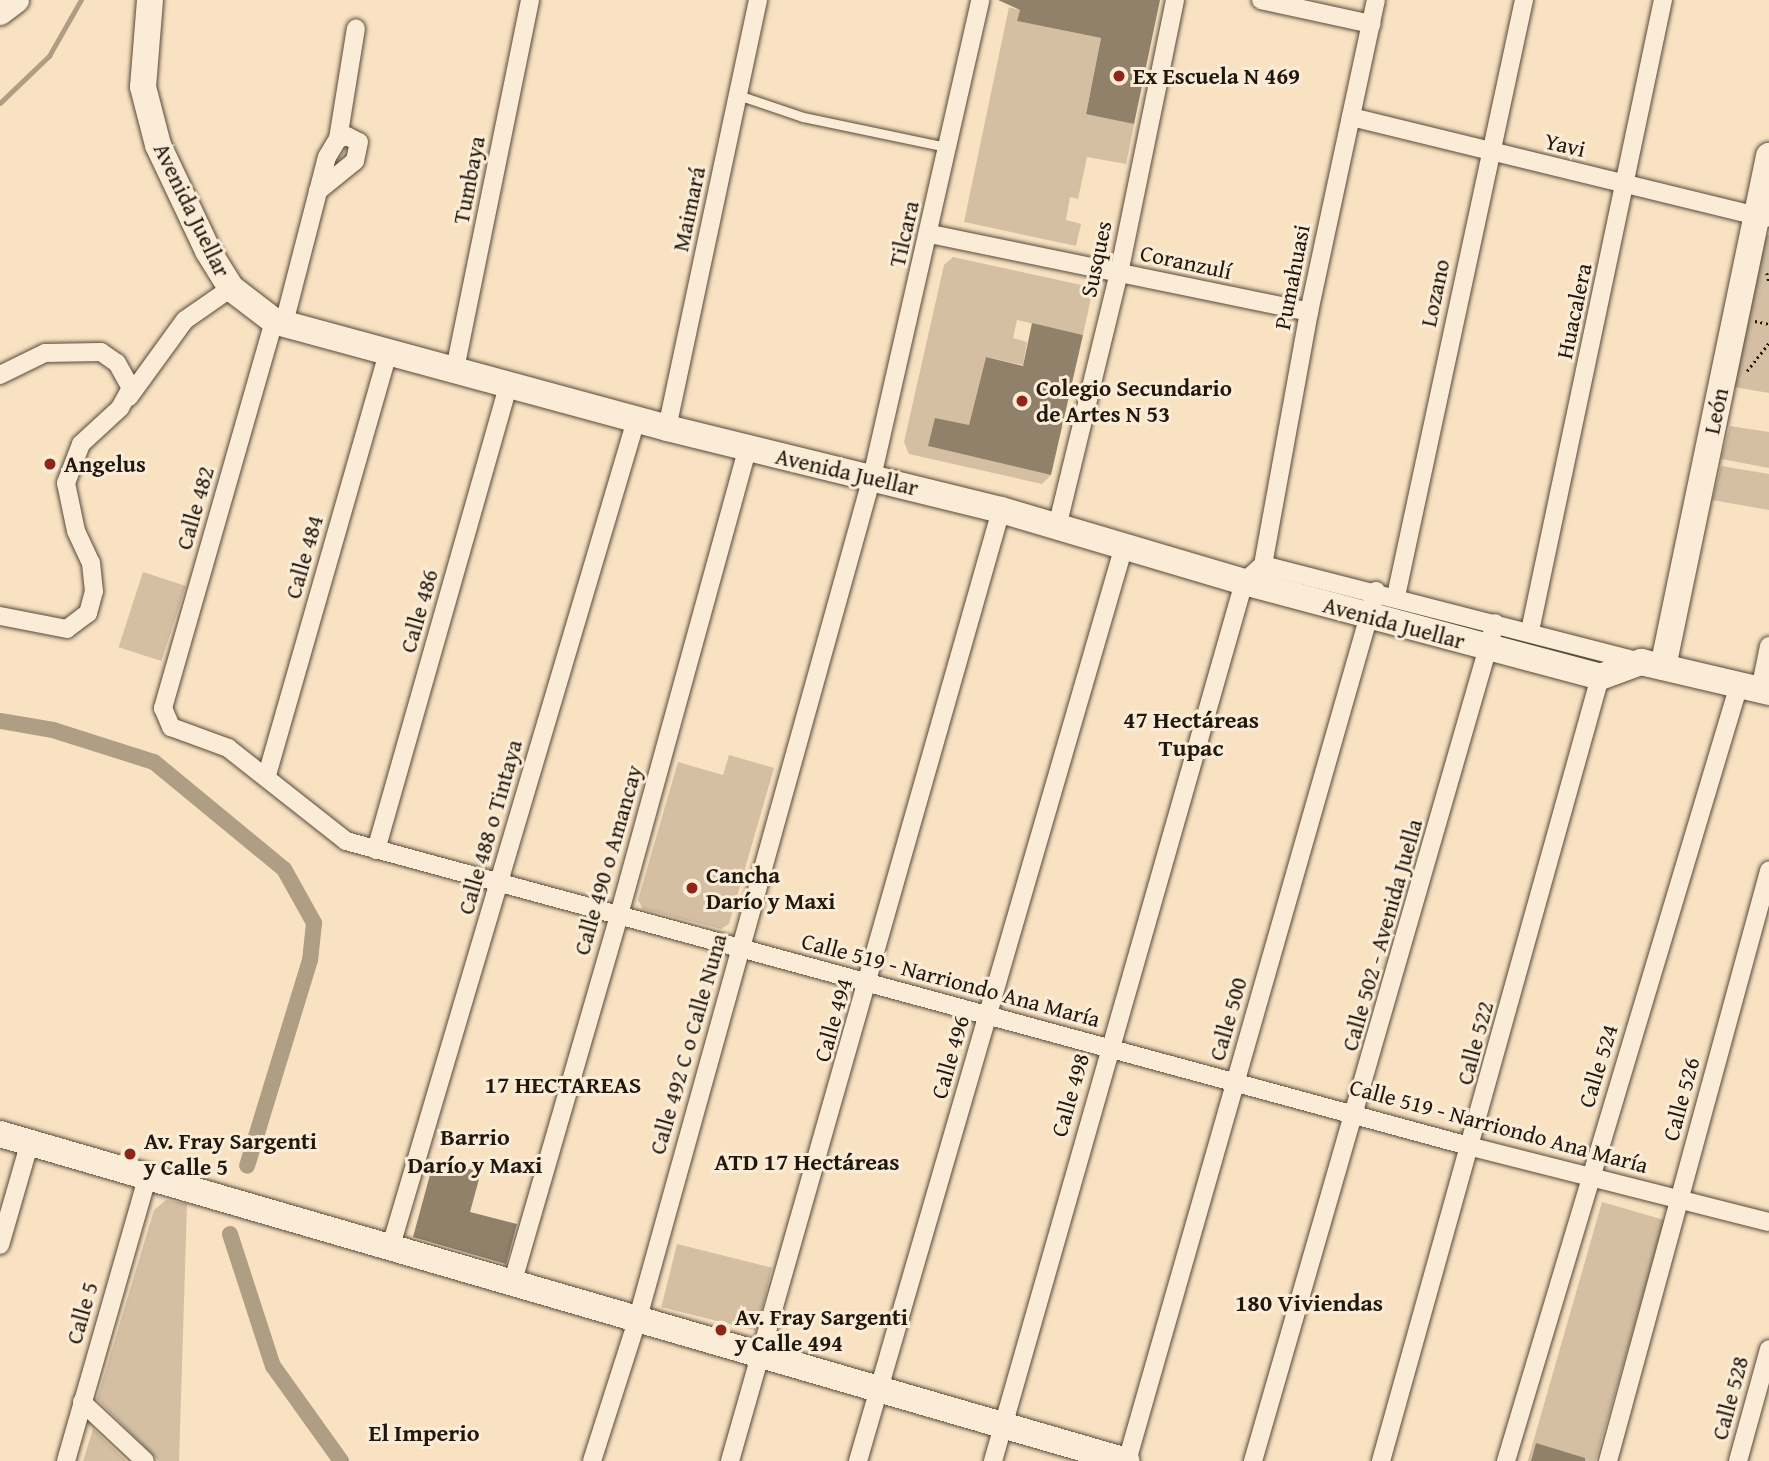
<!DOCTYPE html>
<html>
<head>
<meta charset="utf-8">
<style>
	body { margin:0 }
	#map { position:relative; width:1769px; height:1461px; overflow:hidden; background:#f9e2c2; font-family:"Gentium Book Plus",serif }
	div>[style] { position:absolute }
	.green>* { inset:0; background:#d4bfa3; transform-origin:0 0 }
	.stream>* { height:4.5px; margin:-2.25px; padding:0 2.25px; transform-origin:2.25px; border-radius:2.25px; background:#af9d84 }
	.canal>* { height:16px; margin:-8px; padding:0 8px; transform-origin:8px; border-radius:8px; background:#af9d84 }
	.building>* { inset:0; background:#91816b }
	.path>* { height:2.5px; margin-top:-1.25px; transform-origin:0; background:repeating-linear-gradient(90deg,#20170d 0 2px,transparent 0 5.5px) }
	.roads { filter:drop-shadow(0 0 2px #564a3a) drop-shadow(0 0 2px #564a3a) }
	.lane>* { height:9px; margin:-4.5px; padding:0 4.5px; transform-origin:4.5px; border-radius:4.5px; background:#fbecd7 }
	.street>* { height:18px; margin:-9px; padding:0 9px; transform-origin:9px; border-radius:9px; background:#fbecd7 }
	.secondary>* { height:26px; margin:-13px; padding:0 13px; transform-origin:13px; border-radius:13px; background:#fbecd7 }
	.dots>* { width:19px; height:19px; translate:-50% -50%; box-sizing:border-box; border:4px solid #fbecd7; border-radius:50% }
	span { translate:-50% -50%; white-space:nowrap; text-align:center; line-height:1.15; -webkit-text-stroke:6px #fbecd7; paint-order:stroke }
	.poi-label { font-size:23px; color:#20170d; font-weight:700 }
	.left { translate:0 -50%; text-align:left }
	.street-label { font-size:23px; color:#20170d }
	.neighbourhood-label { font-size:24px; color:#20170d; font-weight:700 }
</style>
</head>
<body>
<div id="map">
	<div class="green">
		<i style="clip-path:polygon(1009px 7px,1020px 10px,1017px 21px,1101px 38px,1086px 113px,1134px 124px,1126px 164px,1087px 157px,1078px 199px,1070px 197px,1066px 220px,1081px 224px,1076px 246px,964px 222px)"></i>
		<i style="clip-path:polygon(1769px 235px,1769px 393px,1728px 386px,1758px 239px)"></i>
		<i style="clip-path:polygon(953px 257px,1086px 286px,1091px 298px,1083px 335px,1017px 320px,1013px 338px,1027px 342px,1023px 365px,986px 357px,969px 425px,928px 446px,1051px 475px,1042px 484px,909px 454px,904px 442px,944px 265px)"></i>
		<i style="clip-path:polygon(1730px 426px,1769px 432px,1769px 468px,1721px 459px)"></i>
		<i style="clip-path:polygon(1721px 466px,1769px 474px,1769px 510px,1712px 500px)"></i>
		<i style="left:143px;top:572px;width:45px;height:79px;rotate:18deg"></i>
		<i style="clip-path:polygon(729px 755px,774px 768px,729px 924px,721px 929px,643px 909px,638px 900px,678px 762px,723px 775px)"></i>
		<i style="clip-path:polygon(166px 1200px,187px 1204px,179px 1461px,159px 1461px,97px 1399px,154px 1210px)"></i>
		<i style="left:1602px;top:1202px;width:65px;height:270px;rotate:16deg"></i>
		<i style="left:677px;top:1244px;width:98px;height:65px;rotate:14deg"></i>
		<i style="clip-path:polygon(93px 1429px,126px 1461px,83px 1461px)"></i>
	</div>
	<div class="stream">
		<i style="left:0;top:103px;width:68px;rotate:-43.8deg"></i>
		<i style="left:49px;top:56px;width:64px;rotate:-60.3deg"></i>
	</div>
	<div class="canal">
		<i style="left:0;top:721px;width:54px;rotate:9.6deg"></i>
		<i style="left:53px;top:730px;width:106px;rotate:17.6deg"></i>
		<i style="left:154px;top:762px;width:168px;rotate:39.5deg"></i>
		<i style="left:284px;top:869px;width:62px;rotate:60.9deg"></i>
		<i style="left:314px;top:923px;width:37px;rotate:96deg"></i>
		<i style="left:310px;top:960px;width:215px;rotate:107deg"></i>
		<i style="left:230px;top:1234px;width:139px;rotate:72deg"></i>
		<i style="left:273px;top:1366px;width:117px;rotate:54.4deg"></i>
	</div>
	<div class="building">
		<i style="clip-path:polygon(998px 0,1160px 0,1134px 124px,1086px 114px,1101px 38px,1017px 21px,1020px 10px)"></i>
		<i style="clip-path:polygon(1032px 323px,1083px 335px,1051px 475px,928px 446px,935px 418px,969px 425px,986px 357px,1023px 366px)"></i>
		<i style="clip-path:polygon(434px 1160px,481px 1172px,470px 1212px,517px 1224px,506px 1264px,413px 1237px)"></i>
		<i style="clip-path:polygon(1536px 1443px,1585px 1458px,1585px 1461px,1531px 1461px)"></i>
	</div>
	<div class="path">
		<i style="left:1767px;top:273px;width:9px;rotate:77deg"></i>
		<i style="left:1755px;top:321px;width:14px;rotate:12deg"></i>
		<i style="left:1747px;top:371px;width:36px;rotate:-52deg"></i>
	</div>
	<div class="roads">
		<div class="lane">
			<i style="left:738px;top:95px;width:69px;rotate:18.7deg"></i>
			<i style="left:803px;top:117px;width:147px;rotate:11.8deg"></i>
		</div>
		<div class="street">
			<i style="left:1261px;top:0;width:113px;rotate:12.3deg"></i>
			<i style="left:1351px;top:117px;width:427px;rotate:13.7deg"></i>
			<i style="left:338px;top:139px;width:112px;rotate:-80.8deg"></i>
			<i style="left:930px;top:234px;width:387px;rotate:11.6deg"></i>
			<i style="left:274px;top:321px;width:403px;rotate:106deg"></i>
			<i style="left:163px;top:708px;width:21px;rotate:67deg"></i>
			<i style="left:171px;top:727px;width:61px;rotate:20.2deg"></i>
			<i style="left:228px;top:748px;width:150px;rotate:38.2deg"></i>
			<i style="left:346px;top:841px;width:1167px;rotate:15.2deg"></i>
			<i style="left:1472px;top:1147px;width:306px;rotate:14.2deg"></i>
			<i style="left:284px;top:323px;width:171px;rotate:-75.5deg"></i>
			<i style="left:327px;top:157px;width:21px;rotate:-59deg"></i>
			<i style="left:338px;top:139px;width:9px;rotate:-18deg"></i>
			<i style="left:347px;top:136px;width:13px;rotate:27deg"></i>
			<i style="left:359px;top:142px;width:19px;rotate:102deg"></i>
			<i style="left:355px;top:161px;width:48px;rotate:141deg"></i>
			<i style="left:455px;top:369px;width:377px;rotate:-78.5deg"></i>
			<i style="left:0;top:375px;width:50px;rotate:-26.1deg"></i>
			<i style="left:45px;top:353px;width:56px;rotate:-1deg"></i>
			<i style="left:101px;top:352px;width:19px;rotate:35deg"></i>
			<i style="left:117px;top:363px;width:29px;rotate:61deg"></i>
			<i style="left:131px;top:388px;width:23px;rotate:119deg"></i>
			<i style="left:120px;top:408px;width:53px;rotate:137.3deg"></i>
			<i style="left:81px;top:444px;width:42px;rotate:111deg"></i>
			<i style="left:66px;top:483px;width:49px;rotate:78.2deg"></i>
			<i style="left:76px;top:531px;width:35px;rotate:65deg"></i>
			<i style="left:91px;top:563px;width:28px;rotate:84deg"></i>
			<i style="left:94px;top:591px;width:23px;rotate:105deg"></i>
			<i style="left:88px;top:613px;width:26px;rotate:143deg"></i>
			<i style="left:67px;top:629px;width:68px;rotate:-169deg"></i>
			<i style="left:129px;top:397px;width:95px;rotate:-54deg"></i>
			<i style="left:185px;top:320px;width:56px;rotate:-34.8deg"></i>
			<i style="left:667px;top:428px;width:438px;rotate:-78deg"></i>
			<i style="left:1057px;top:527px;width:261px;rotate:-76.3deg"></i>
			<i style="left:1119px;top:273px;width:279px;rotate:-78.4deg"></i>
			<i style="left:1263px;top:565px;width:257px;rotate:-79.7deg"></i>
			<i style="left:1309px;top:312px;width:319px;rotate:-77.9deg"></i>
			<i style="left:1263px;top:565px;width:390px;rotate:14.4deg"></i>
			<i style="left:1396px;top:596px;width:610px;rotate:-77.88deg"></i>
			<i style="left:1530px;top:631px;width:645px;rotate:-78.1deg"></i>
			<i style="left:1760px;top:690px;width:45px;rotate:-78.4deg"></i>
			<i style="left:267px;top:775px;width:440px;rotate:-74deg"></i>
			<i style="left:376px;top:850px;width:485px;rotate:-74.1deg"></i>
			<i style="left:0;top:1245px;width:107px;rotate:-73.8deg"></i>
			<i style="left:390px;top:1249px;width:865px;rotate:-73.47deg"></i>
			<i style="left:512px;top:1284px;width:384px;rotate:-73.8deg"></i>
			<i style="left:619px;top:915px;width:483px;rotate:-74.6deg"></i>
			<i style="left:82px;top:1402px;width:86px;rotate:43.1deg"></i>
			<i style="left:66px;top:1461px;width:294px;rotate:-74deg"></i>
			<i style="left:592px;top:1461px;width:147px;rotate:-72.2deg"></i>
			<i style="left:637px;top:1321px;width:876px;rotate:-74.44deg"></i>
			<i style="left:872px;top:477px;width:489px;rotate:-77.2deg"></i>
			<i style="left:730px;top:1461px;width:989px;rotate:-74.09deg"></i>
			<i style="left:858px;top:1461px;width:953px;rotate:-73.79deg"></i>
			<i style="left:993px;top:1461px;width:914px;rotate:-74.06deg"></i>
			<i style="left:1244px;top:582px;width:25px;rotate:-42deg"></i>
			<i style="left:1127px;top:1461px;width:905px;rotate:-74.03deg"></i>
			<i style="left:1253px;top:1461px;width:872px;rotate:-73.89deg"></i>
			<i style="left:1381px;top:1461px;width:814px;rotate:-74.39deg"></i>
			<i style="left:1506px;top:1461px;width:810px;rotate:-73.29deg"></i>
			<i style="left:1608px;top:1461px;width:612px;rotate:-74.74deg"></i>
			<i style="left:1738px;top:1461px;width:116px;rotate:-74.5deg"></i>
		</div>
		<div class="secondary">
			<i style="left:150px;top:0;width:87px;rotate:94.6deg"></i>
			<i style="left:143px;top:87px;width:60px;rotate:75.5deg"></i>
			<i style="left:158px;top:145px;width:117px;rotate:64.7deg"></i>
			<i style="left:208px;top:251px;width:44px;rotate:58.1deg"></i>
			<i style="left:231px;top:288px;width:54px;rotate:37.5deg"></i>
			<i style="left:274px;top:321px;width:407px;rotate:15.2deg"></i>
			<i style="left:667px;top:428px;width:344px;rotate:13.8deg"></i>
			<i style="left:1001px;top:510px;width:253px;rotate:16.5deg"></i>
			<i style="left:1244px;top:582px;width:368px;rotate:14.9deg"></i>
			<i style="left:1600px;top:677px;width:44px;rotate:-20.1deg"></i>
			<i style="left:1641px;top:662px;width:131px;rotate:13.2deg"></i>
			<i style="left:0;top:12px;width:20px;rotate:-37deg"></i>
			<i style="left:1663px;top:667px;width:522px;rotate:-78.28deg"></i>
			<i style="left:0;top:1134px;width:1173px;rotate:16.19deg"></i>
		</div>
	</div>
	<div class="dots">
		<i style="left:1119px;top:76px;background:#8f2418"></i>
		<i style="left:1022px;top:401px;background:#8f2418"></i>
		<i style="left:50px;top:464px;background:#8f2418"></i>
		<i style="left:692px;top:888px;background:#8f2418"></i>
		<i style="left:130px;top:1154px;background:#8f2418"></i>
		<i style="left:721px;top:1330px;background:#8f2418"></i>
	</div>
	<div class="poi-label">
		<span class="left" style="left:1133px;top:76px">Ex Escuela N 469</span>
		<span class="left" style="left:1036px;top:401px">Colegio Secundario<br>de Artes N 53</span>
		<span class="left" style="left:64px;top:464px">Angelus</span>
		<span class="left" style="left:706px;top:888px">Cancha<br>Darío y Maxi</span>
		<span class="left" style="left:144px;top:1154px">Av. Fray Sargenti<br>y Calle 5</span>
		<span class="left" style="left:735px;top:1330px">Av. Fray Sargenti<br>y Calle 494</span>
	</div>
	<div class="street-label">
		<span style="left:1565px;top:145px;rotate:13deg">Yavi</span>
		<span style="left:469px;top:180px;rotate:-79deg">Tumbaya</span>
		<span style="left:689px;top:209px;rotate:-78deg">Maimará</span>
		<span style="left:192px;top:210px;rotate:64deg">Avenida Juellar</span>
		<span style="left:904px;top:234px;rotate:-77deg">Tilcara</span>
		<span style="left:1096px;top:259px;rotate:-78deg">Susques</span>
		<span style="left:1186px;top:262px;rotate:12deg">Coranzulí</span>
		<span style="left:1292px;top:277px;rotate:-79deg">Pumahuasi</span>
		<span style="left:1435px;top:293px;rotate:-78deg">Lozano</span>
		<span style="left:1574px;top:311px;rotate:-78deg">Huacalera</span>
		<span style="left:1716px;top:411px;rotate:-78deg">León</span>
		<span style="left:847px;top:472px;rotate:13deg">Avenida Juellar</span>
		<span style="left:195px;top:508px;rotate:-74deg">Calle 482</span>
		<span style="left:304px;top:557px;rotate:-74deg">Calle 484</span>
		<span style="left:419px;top:611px;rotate:-74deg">Calle 486</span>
		<span style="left:1394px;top:623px;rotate:15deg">Avenida Juellar</span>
		<span style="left:490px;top:827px;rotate:-74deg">Calle 488 o Tintaya</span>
		<span style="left:608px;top:860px;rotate:-74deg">Calle 490 o Amancay</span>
		<span style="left:1382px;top:935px;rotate:-74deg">Calle 502 - Avenida Juella</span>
		<span style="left:951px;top:980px;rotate:15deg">Calle 519 - Narriondo Ana María</span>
		<span style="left:1228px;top:1019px;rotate:-74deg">Calle 500</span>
		<span style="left:833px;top:1020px;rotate:-74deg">Calle 494</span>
		<span style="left:1475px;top:1043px;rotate:-75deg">Calle 522</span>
		<span style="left:688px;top:1044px;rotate:-74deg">Calle 492 C o Calle Nuna</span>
		<span style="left:950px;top:1057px;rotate:-74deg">Calle 496</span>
		<span style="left:1598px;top:1066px;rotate:-73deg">Calle 524</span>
		<span style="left:1070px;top:1095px;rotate:-74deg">Calle 498</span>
		<span style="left:1681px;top:1099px;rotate:-75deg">Calle 526</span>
		<span style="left:1499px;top:1126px;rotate:15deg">Calle 519 - Narriondo Ana María</span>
		<span style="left:82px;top:1313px;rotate:-74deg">Calle 5</span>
		<span style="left:1730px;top:1398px;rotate:-75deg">Calle 528</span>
	</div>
	<div class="neighbourhood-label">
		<span style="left:1191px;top:734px">47 Hectáreas<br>Tupac</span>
		<span style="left:563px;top:1085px">17 HECTAREAS</span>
		<span style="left:475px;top:1151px">Barrio<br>Darío y Maxi</span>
		<span style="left:807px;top:1162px">ATD 17 Hectáreas</span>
		<span style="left:1309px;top:1303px">180 Viviendas</span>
		<span style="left:424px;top:1433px">El Imperio</span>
	</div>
</div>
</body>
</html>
